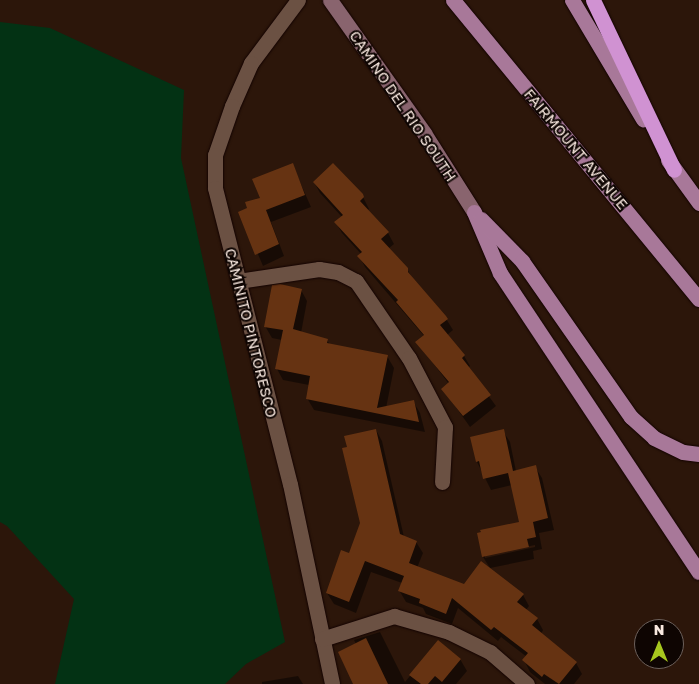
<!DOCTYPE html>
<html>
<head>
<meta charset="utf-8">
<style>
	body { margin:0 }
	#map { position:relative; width:699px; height:684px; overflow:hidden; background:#2c160a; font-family:"Golos Text",sans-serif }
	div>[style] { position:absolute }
	.green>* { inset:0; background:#033214 }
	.shadow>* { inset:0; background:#0007 }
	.building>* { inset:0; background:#663312 }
	.roads { filter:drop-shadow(0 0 1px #130300) drop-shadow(0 0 1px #130300) }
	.street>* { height:15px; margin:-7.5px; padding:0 7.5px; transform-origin:7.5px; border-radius:7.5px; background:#6b5143 }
	.secondary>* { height:15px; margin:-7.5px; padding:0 7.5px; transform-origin:7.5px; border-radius:7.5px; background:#89646e }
	.primary>* { height:15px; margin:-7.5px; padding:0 7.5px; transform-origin:7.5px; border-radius:7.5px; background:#a87899 }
	.highway>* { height:15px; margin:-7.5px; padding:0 7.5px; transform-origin:7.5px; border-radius:7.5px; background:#d092d2 }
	span { translate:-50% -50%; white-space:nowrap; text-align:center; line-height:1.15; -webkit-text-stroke:4px #0e0502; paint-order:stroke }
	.street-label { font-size:15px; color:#f9e9e0 }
	.north { position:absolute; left:634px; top:619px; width:50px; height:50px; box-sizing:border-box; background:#0e0502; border:1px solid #6c605b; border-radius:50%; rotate:0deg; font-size:14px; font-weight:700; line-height:20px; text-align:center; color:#f9e9e0 }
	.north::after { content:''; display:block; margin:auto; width:18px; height:22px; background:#a7c71e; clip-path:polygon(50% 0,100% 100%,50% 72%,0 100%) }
</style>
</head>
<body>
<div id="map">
	<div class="green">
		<i style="clip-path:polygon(0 22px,50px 28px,184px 90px,181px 158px,285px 642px,246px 664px,225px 684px,55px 684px,74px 599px,7px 526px,0 522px)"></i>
	</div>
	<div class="shadow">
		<i style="clip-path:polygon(292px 164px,311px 207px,271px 222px,284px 256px,263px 266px,240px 212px,249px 209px,262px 198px)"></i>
		<i style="clip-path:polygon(314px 182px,362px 195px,369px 209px,367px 211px,388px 233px,394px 244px,388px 249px,407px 269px,414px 281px,445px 317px,453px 330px,447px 335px,464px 356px,470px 366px,468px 368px,496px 406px,470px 427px,443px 389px,449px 384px,417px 342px,424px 336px,365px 267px,359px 256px,361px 254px,342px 233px,336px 223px,342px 217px,320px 193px)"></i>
		<i style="clip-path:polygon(301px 290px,307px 301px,301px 333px,327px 340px,330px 345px,387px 356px,394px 368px,386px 408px,413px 401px,420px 413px,425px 432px,314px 410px,307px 398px,309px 385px,283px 380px,277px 369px,282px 340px,272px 338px,265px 326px)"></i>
		<i style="clip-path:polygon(376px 430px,382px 441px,404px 537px,416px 542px,423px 553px,417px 568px,465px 585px,523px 595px,529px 606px,526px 610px,537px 619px,543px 630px,541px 634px,576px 663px,582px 674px,574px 684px,545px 684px,530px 672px,524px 660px,527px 657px,501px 637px,498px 641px,458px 608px,452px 624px,426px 614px,423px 608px,406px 602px,399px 590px,402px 583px,371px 572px,356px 613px,334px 604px,327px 593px,350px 554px,362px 524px)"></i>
		<i style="clip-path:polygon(evenodd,503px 431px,510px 442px,516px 471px,535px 467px,542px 478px,554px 530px,539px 533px,542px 549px,533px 551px,534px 559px,490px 568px,483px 557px,520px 523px,512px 485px,491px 490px,477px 462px,503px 431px,535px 545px,535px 547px,485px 558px,485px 555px,535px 545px)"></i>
		<i style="clip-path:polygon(380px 632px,405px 682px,438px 642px,460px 659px,467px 671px,456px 684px,353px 684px,356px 644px,354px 640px)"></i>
		<i style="clip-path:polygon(298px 676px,303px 684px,262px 684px,262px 682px)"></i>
	</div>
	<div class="building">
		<i style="clip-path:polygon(293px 163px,305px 195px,266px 210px,279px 244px,255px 255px,238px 212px,247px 208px,245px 202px,260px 198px,252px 179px)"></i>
		<i style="clip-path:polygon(333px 163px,363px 194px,364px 197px,360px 201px,389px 232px,381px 239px,408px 268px,408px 272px,446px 316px,448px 319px,440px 325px,465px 355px,462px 358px,491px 395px,463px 416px,441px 389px,449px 382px,415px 342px,424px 335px,396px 302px,398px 300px,357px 256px,362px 252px,334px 222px,343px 215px,313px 182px)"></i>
		<i style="clip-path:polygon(280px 284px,302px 289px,293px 329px,328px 339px,327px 343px,388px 355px,377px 408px,414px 400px,419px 422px,306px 399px,310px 376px,275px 369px,283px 330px,264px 327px,272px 285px)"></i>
		<i style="clip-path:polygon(376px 429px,400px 534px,417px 541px,409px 563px,464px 584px,481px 561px,524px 594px,517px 602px,538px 618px,532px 625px,577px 662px,559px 684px,544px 674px,542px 677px,522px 660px,528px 653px,494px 627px,491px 630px,452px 598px,446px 614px,419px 603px,420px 599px,398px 591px,404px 576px,365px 561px,349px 602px,326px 593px,341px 550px,349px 553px,360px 523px,342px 448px,347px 447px,344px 436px)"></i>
		<i style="clip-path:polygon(504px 429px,513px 471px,536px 465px,548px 518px,533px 522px,536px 537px,527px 539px,529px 547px,482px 557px,477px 533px,481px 532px,480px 530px,519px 522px,508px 473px,483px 479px,479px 461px,476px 462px,470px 437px)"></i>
		<i style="clip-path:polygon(366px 638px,388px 684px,353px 684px,338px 652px)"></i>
		<i style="clip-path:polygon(438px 640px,461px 659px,442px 682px,435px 676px,428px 684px,421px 684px,409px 675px)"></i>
	</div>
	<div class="roads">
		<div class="street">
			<i style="left:298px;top:0;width:79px;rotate:126.7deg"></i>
			<i style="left:251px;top:63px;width:47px;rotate:113.8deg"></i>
			<i style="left:232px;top:106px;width:52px;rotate:109.1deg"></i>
			<i style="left:215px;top:155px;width:33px;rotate:90deg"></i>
			<i style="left:215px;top:188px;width:305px;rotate:75.8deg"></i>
			<i style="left:290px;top:484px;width:204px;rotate:78.1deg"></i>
			<i style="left:238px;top:281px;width:82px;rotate:-8.4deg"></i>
			<i style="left:319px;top:269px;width:19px;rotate:9deg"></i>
			<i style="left:338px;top:272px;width:20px;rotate:27deg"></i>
			<i style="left:356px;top:281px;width:93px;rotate:55.5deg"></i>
			<i style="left:409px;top:358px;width:78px;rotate:62.4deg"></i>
			<i style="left:445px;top:427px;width:55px;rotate:93.1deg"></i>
			<i style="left:322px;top:639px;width:76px;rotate:-17.7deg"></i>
			<i style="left:394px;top:616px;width:57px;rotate:16.2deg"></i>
			<i style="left:449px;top:632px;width:46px;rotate:26deg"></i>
			<i style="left:490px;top:652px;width:49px;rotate:40.9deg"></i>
		</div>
		<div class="secondary">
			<i style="left:330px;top:0;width:163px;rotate:54.7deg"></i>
			<i style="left:424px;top:133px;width:93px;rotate:57.7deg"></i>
		</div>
		<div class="primary">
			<i style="left:453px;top:0;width:387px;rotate:50.6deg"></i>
			<i style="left:572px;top:0;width:139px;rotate:59.2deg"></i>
			<i style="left:668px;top:160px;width:53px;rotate:54.2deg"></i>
			<i style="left:474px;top:212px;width:66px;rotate:66.9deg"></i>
			<i style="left:500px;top:273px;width:359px;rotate:56.4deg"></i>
			<i style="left:481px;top:219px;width:59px;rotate:45.7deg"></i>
			<i style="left:522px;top:261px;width:190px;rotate:55.1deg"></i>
			<i style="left:631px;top:417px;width:31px;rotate:42deg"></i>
			<i style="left:654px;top:438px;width:32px;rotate:26deg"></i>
			<i style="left:683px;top:452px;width:16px;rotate:7deg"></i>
		</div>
		<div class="highway">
			<i style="left:593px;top:0;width:188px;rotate:64.5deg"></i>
		</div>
	</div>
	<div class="street-label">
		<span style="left:403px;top:106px;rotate:56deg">CAMINO DEL RIO SOUTH</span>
		<span style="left:576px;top:149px;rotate:50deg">FAIRMOUNT AVENUE</span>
		<span style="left:251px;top:333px;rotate:76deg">CAMINITO PINTORESCO</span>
	</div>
	<div class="north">N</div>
</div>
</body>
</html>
